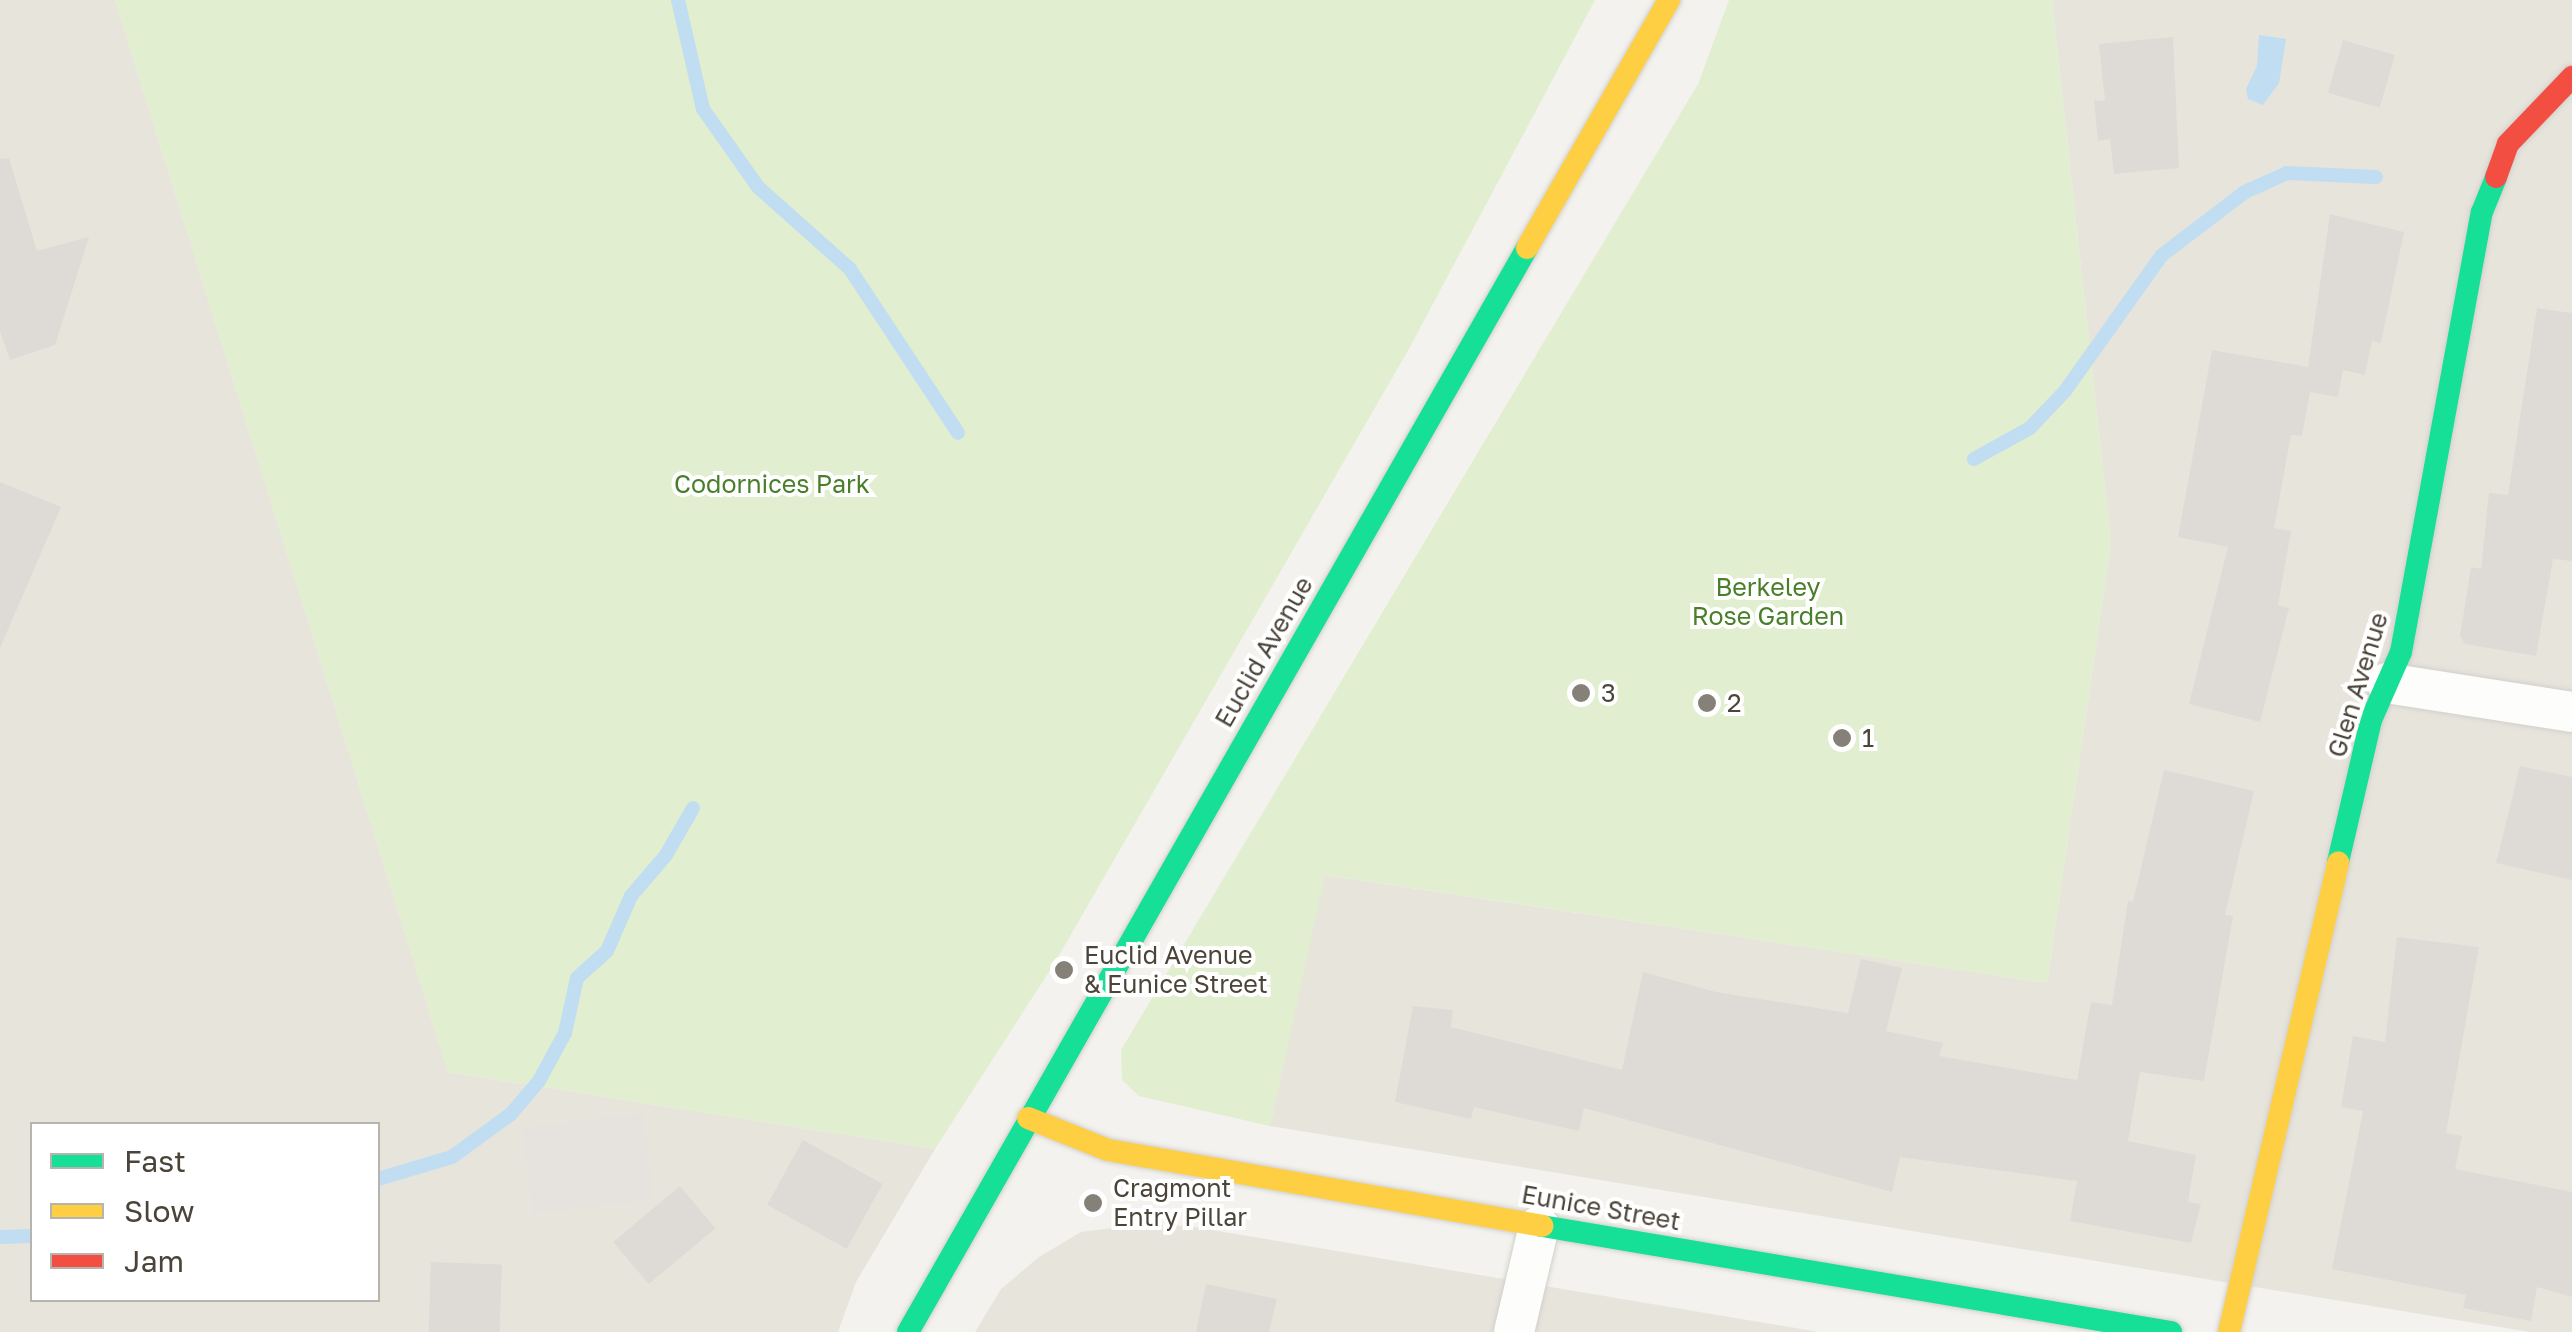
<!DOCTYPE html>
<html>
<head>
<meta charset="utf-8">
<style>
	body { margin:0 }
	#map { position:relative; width:2572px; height:1332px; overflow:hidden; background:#f4f2ee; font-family:"Golos Text",sans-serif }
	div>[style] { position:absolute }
	.residential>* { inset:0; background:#e7e4dc }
	.green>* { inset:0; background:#e1eecf }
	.parking>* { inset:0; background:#e6e3df; transform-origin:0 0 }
	.water>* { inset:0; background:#c0ddf1 }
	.stream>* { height:14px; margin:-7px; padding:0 7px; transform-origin:7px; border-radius:7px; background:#c0ddf1 }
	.building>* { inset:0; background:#dedbd6; transform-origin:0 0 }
	.roads { filter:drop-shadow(0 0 2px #d2d0cb) drop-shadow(0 0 2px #d2d0cb) }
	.street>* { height:40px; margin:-20px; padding:0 20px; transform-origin:20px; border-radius:20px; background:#fdfdfc }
	.fast>* { height:22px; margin:-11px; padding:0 11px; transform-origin:11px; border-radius:11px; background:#16e098 }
	.slow>* { height:22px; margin:-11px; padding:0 11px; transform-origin:11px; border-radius:11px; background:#ffcf43 }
	.jam>* { height:22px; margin:-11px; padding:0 11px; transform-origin:11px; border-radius:11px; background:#f24e42 }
	.dots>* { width:28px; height:28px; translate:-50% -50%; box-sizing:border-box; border:5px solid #fff; border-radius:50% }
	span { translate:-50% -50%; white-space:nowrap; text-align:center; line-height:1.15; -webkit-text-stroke:8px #fff; paint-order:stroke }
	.park-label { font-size:25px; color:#4a7f2a }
	.street-label { font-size:25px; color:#4b4439 }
	.poi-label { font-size:25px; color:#4b4439 }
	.left { translate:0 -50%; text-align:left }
	.legend { position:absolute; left:30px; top:1122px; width:350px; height:180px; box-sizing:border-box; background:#fff; border:2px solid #b7b4b0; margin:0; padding:12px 18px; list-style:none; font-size:30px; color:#4b4439 }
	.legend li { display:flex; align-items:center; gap:20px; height:50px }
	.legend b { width:50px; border:2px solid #b7b4b0 }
</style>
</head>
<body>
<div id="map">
	<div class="residential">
		<i style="clip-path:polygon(evenodd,0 0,115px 0,448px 1072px,935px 1149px,856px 1282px,838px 1332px,0 1332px,0 0,32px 1124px,378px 1124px,378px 1300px,32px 1300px,32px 1124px)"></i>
		<i style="clip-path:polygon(2052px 0,2572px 0,2572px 1332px,2530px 1332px,1270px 1126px,1324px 875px,2047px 983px,2111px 543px)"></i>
		<i style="clip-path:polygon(1144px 1224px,1188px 1226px,1819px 1332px,975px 1332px,1001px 1289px,1039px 1257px,1081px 1232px)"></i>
	</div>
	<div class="green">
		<i style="clip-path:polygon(115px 0,1595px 0,1410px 347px,1054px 964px,935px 1149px,448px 1072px)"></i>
		<i style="clip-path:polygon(1729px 0,2052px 0,2111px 543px,2047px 983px,1325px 875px,1270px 1126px,1139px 1096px,1122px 1080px,1121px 1050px,1698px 84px)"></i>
	</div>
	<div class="parking">
		<i style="left:643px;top:1113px;width:87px;height:122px;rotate:83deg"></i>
	</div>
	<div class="water">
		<i style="clip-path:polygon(2259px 35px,2286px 39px,2279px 83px,2263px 105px,2248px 99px,2246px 89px,2257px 66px)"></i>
	</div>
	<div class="stream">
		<i style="left:678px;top:0;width:112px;rotate:77.1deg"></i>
		<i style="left:703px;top:109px;width:95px;rotate:54.8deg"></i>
		<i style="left:758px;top:187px;width:123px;rotate:41.7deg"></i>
		<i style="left:850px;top:269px;width:196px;rotate:56.6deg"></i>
		<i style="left:1974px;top:459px;width:64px;rotate:-29deg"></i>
		<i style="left:2030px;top:428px;width:51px;rotate:-46.6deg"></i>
		<i style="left:2065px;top:391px;width:167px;rotate:-54.5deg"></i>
		<i style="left:2162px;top:255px;width:104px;rotate:-37.2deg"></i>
		<i style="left:2245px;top:192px;width:46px;rotate:-24.3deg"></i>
		<i style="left:2287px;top:173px;width:89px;rotate:2.6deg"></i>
		<i style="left:378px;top:1179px;width:77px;rotate:-16.6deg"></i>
		<i style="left:452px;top:1157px;width:73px;rotate:-36.1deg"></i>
		<i style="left:511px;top:1114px;width:43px;rotate:-49.7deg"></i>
		<i style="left:539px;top:1081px;width:55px;rotate:-61.6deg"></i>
		<i style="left:565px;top:1033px;width:56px;rotate:-77.7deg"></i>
		<i style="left:577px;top:978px;width:40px;rotate:-42deg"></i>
		<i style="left:607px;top:951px;width:60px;rotate:-66.4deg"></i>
		<i style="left:631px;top:896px;width:54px;rotate:-49.5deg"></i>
		<i style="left:666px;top:855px;width:54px;rotate:-60.1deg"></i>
		<i style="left:0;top:1237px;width:32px;rotate:-2deg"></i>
	</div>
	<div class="building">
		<i style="clip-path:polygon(2173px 37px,2179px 168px,2114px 174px,2110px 139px,2098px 141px,2094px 101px,2105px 100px,2099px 44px)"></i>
		<i style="left:2343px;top:40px;width:54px;height:55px;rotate:16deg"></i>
		<i style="clip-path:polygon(9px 158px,37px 251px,89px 237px,55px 345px,10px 360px,0 331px,0 159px)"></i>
		<i style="clip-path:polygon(2330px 214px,2404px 232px,2381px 343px,2372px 341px,2365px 375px,2343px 370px,2338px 397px,2310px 392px,2302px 436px,2291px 435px,2274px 528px,2291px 531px,2278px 605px,2289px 608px,2260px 722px,2189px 704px,2228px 547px,2178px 537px,2212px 350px,2308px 367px)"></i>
		<i style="clip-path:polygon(2537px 308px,2572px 313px,2572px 561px,2553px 559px,2536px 656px,2465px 644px,2460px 636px,2471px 567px,2481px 569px,2489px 493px,2508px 495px)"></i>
		<i style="clip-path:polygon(0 482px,61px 507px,0 648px)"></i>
		<i style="clip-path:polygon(2520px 766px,2572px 777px,2572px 880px,2496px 863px)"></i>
		<i style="clip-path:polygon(2164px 770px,2254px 791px,2225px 915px,2233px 916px,2204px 1081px,2140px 1072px,2128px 1141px,2196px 1155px,2188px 1202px,2201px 1204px,2191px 1243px,2070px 1221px,2077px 1181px,1900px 1157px,1892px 1192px,1584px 1108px,1579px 1131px,1474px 1107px,1471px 1119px,1395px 1102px,1413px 1006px,1453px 1010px,1451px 1027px,1622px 1070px,1643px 972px,1716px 992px,1848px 1013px,1861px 959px,1902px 968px,1886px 1031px,1943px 1043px,1939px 1056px,2077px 1080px,2091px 1002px,2112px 1005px,2128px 901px,2133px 902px)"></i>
		<i style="clip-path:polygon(2397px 937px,2479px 947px,2446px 1133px,2462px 1136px,2455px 1169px,2572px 1192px,2572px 1297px,2537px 1287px,2531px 1321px,2463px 1308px,2466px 1295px,2332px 1269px,2363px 1111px,2341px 1107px,2353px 1036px,2385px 1042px)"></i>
		<i style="left:803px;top:1140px;width:91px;height:74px;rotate:29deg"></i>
		<i style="left:680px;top:1186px;width:55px;height:87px;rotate:50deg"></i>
		<i style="left:431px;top:1262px;width:71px;height:70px;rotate:2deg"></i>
		<i style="clip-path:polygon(1206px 1284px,1277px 1299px,1269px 1332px,1196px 1332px)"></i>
	</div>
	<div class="roads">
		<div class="street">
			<i style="left:2387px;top:683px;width:187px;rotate:8.9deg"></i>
			<i style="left:1514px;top:1332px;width:109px;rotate:-76.7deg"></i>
		</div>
		<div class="fast">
			<i style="left:2338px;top:862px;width:146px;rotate:-76.9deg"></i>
			<i style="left:2371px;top:720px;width:74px;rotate:-66.2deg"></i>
			<i style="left:2401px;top:652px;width:447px;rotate:-79.6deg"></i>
			<i style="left:2482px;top:212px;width:38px;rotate:-68deg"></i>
			<i style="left:1542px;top:1226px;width:638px;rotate:9.57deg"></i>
			<i style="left:908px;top:1332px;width:1248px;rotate:-60.27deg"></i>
		</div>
		<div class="slow">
			<i style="left:1527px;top:248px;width:286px;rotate:-60.2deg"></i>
			<i style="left:1028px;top:1118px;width:86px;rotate:21.8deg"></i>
			<i style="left:1108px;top:1150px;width:441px;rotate:9.9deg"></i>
			<i style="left:2229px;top:1332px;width:482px;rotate:-76.9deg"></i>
		</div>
		<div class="jam">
			<i style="left:2496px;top:177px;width:35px;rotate:-70deg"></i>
			<i style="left:2508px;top:144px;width:93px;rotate:-46.3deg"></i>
		</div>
	</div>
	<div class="dots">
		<i style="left:1581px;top:693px;background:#868178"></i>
		<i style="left:1707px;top:703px;background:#868178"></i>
		<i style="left:1842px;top:738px;background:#868178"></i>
		<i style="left:1064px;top:970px;background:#868178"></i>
		<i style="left:1093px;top:1203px;background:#868178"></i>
	</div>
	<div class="park-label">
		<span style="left:772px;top:484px">Codornices Park</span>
		<span style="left:1768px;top:602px">Berkeley<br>Rose Garden</span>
	</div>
	<div class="street-label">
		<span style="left:1264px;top:652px;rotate:-60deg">Euclid Avenue</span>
		<span style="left:2358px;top:685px;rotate:-73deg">Glen Avenue</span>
		<span style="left:1601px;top:1208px;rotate:10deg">Eunice Street</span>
	</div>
	<div class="poi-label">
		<span class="left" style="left:1601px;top:693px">3</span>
		<span class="left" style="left:1727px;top:703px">2</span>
		<span class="left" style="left:1862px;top:738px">1</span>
		<span class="left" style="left:1084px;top:970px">Euclid Avenue<br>&amp; Eunice Street</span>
		<span class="left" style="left:1113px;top:1203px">Cragmont<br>Entry Pillar</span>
	</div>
	<ul class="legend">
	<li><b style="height:12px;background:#16e098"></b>Fast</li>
	<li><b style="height:12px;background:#ffcf43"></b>Slow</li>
	<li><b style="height:12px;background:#f24e42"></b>Jam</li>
	</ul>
</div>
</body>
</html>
